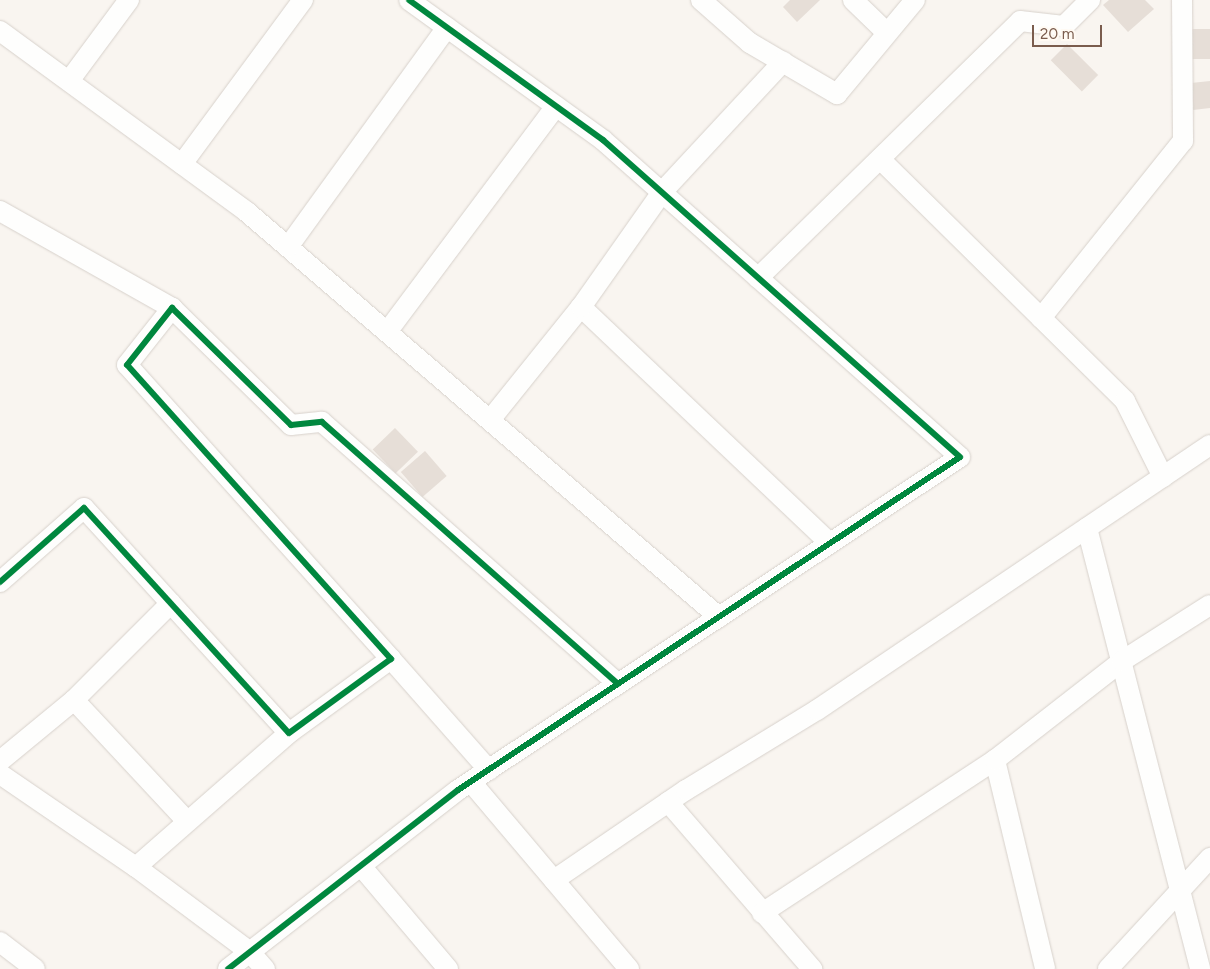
<!DOCTYPE html>
<html>
<head>
<meta charset="utf-8">
<style>
	body { margin:0 }
	#map { position:relative; width:1210px; height:969px; overflow:hidden; background:#f9f5f0; font-family:Figtree,sans-serif }
	div>[style] { position:absolute }
	.building>* { inset:0; background:#e6ded7; transform-origin:0 0 }
	.roads { filter:drop-shadow(0 0 1px #d7d1cb) drop-shadow(0 0 1px #d7d1cb) }
	.minor>* { height:20px; margin:-10px; padding:0 10px; transform-origin:10px; border-radius:10px; background:#fefefd }
	.cycleway>* { height:6px; margin:-3px; padding:0 3px; transform-origin:3px; border-radius:3px; background:#00873e }
	span { translate:-50% -50%; white-space:nowrap; text-align:center; line-height:1.15; -webkit-text-stroke:4px #fffaf3; paint-order:stroke }
	.scale { position:absolute; left:1032px; top:25px; width:70px; height:22px; box-sizing:border-box; border:2px solid #7a5c4d; border-top:0; padding-left:6px; font-size:15px; line-height:18px; white-space:nowrap; color:#7a5c4d; -webkit-text-stroke:4px #fffaf3; paint-order:stroke }
</style>
</head>
<body>
<div id="map">
	<div class="building">
		<i style="clip-path:polygon(790px 0,820px 0,797px 22px,783px 7px)"></i>
		<i style="clip-path:polygon(1109px 0,1145px 0,1154px 9px,1128px 32px,1103px 5px)"></i>
		<i style="left:1210px;top:29px;width:30px;height:18px;rotate:90deg"></i>
		<i style="left:1067px;top:44px;width:44px;height:23px;rotate:45deg"></i>
		<i style="clip-path:polygon(1210px 81px,1210px 108px,1193px 110px,1191px 83px)"></i>
		<i style="left:395px;top:428px;width:33px;height:31px;rotate:46deg"></i>
		<i style="left:425px;top:451px;width:33px;height:32px;rotate:49deg"></i>
	</div>
	<div class="roads">
		<div class="minor">
			<i style="left:701px;top:0;width:65px;rotate:41.3deg"></i>
			<i style="left:750px;top:43px;width:101px;rotate:30.4deg"></i>
			<i style="left:837px;top:94px;width:122px;rotate:-50.3deg"></i>
			<i style="left:853px;top:0;width:47px;rotate:44.1deg"></i>
			<i style="left:0;top:31px;width:306px;rotate:36.2deg"></i>
			<i style="left:247px;top:212px;width:622px;rotate:40.63deg"></i>
			<i style="left:69px;top:81px;width:101px;rotate:-53.5deg"></i>
			<i style="left:880px;top:159px;width:344px;rotate:44.6deg"></i>
			<i style="left:1125px;top:401px;width:85px;rotate:63.4deg"></i>
			<i style="left:182px;top:164px;width:204px;rotate:-53.6deg"></i>
			<i style="left:0;top:211px;width:197px;rotate:29.4deg"></i>
			<i style="left:288px;top:247px;width:271px;rotate:-54.1deg"></i>
			<i style="left:758px;top:278px;width:367px;rotate:-44.4deg"></i>
			<i style="left:1020px;top:21px;width:44px;rotate:6.5deg"></i>
			<i style="left:1064px;top:26px;width:37px;rotate:-45deg"></i>
			<i style="left:581px;top:307px;width:343px;rotate:43.5deg"></i>
			<i style="left:1041px;top:318px;width:227px;rotate:-51.3deg"></i>
			<i style="left:1183px;top:141px;width:141px;rotate:-90.4deg"></i>
			<i style="left:387px;top:332px;width:282px;rotate:-53.2deg"></i>
			<i style="left:490px;top:420px;width:145px;rotate:-51.2deg"></i>
			<i style="left:581px;top:307px;width:141px;rotate:-54.8deg"></i>
			<i style="left:662px;top:192px;width:178px;rotate:-47.1deg"></i>
			<i style="left:1087px;top:528px;width:455px;rotate:75.6deg"></i>
			<i style="left:0;top:582px;width:112px;rotate:-41.4deg"></i>
			<i style="left:84px;top:508px;width:304px;rotate:47.7deg"></i>
			<i style="left:289px;top:733px;width:126px;rotate:-36deg"></i>
			<i style="left:391px;top:659px;width:395px;rotate:-131.9deg"></i>
			<i style="left:127px;top:365px;width:73px;rotate:-51.7deg"></i>
			<i style="left:172px;top:308px;width:167px;rotate:44.5deg"></i>
			<i style="left:291px;top:425px;width:31px;rotate:-6deg"></i>
			<i style="left:322px;top:422px;width:395px;rotate:41.5deg"></i>
			<i style="left:391px;top:659px;width:148px;rotate:48.6deg"></i>
			<i style="left:74px;top:700px;width:166px;rotate:47deg"></i>
			<i style="left:995px;top:760px;width:215px;rotate:76.5deg"></i>
			<i style="left:0;top:761px;width:96px;rotate:-39.5deg"></i>
			<i style="left:74px;top:700px;width:137px;rotate:-45deg"></i>
			<i style="left:0;top:774px;width:165px;rotate:34.4deg"></i>
			<i style="left:136px;top:867px;width:142px;rotate:36.7deg"></i>
			<i style="left:250px;top:952px;width:23px;rotate:49deg"></i>
			<i style="left:471px;top:782px;width:245px;rotate:49.8deg"></i>
			<i style="left:668px;top:802px;width:221px;rotate:49.2deg"></i>
			<i style="left:361px;top:866px;width:135px;rotate:49.8deg"></i>
			<i style="left:136px;top:867px;width:203px;rotate:-41.2deg"></i>
			<i style="left:554px;top:880px;width:160px;rotate:-34.3deg"></i>
			<i style="left:686px;top:790px;width:153px;rotate:-31.4deg"></i>
			<i style="left:817px;top:710px;width:474px;rotate:-34deg"></i>
			<i style="left:762px;top:913px;width:279px;rotate:-33.3deg"></i>
			<i style="left:995px;top:760px;width:161px;rotate:-37.9deg"></i>
			<i style="left:1122px;top:661px;width:104px;rotate:-32.5deg"></i>
			<i style="left:0;top:942px;width:44px;rotate:37.6deg"></i>
			<i style="left:228px;top:969px;width:291px;rotate:-37.9deg"></i>
			<i style="left:458px;top:790px;width:602px;rotate:-33.56deg"></i>
			<i style="left:960px;top:457px;width:477px;rotate:-138.4deg"></i>
			<i style="left:603px;top:140px;width:239px;rotate:-144.2deg"></i>
			<i style="left:1108px;top:969px;width:151px;rotate:-47.4deg"></i>
		</div>
	</div>
	<div class="cycleway">
		<i style="left:0;top:582px;width:112px;rotate:-41.4deg"></i>
		<i style="left:84px;top:508px;width:304px;rotate:47.7deg"></i>
		<i style="left:289px;top:733px;width:126px;rotate:-36deg"></i>
		<i style="left:391px;top:659px;width:395px;rotate:-131.9deg"></i>
		<i style="left:127px;top:365px;width:73px;rotate:-51.7deg"></i>
		<i style="left:172px;top:308px;width:167px;rotate:44.5deg"></i>
		<i style="left:291px;top:425px;width:31px;rotate:-6deg"></i>
		<i style="left:322px;top:422px;width:395px;rotate:41.5deg"></i>
		<i style="left:228px;top:969px;width:291px;rotate:-37.9deg"></i>
		<i style="left:458px;top:790px;width:602px;rotate:-33.56deg"></i>
		<i style="left:960px;top:457px;width:477px;rotate:-138.4deg"></i>
		<i style="left:603px;top:140px;width:239px;rotate:-144.2deg"></i>
	</div>
	<div class="scale">20 m</div>
</div>
</body>
</html>
